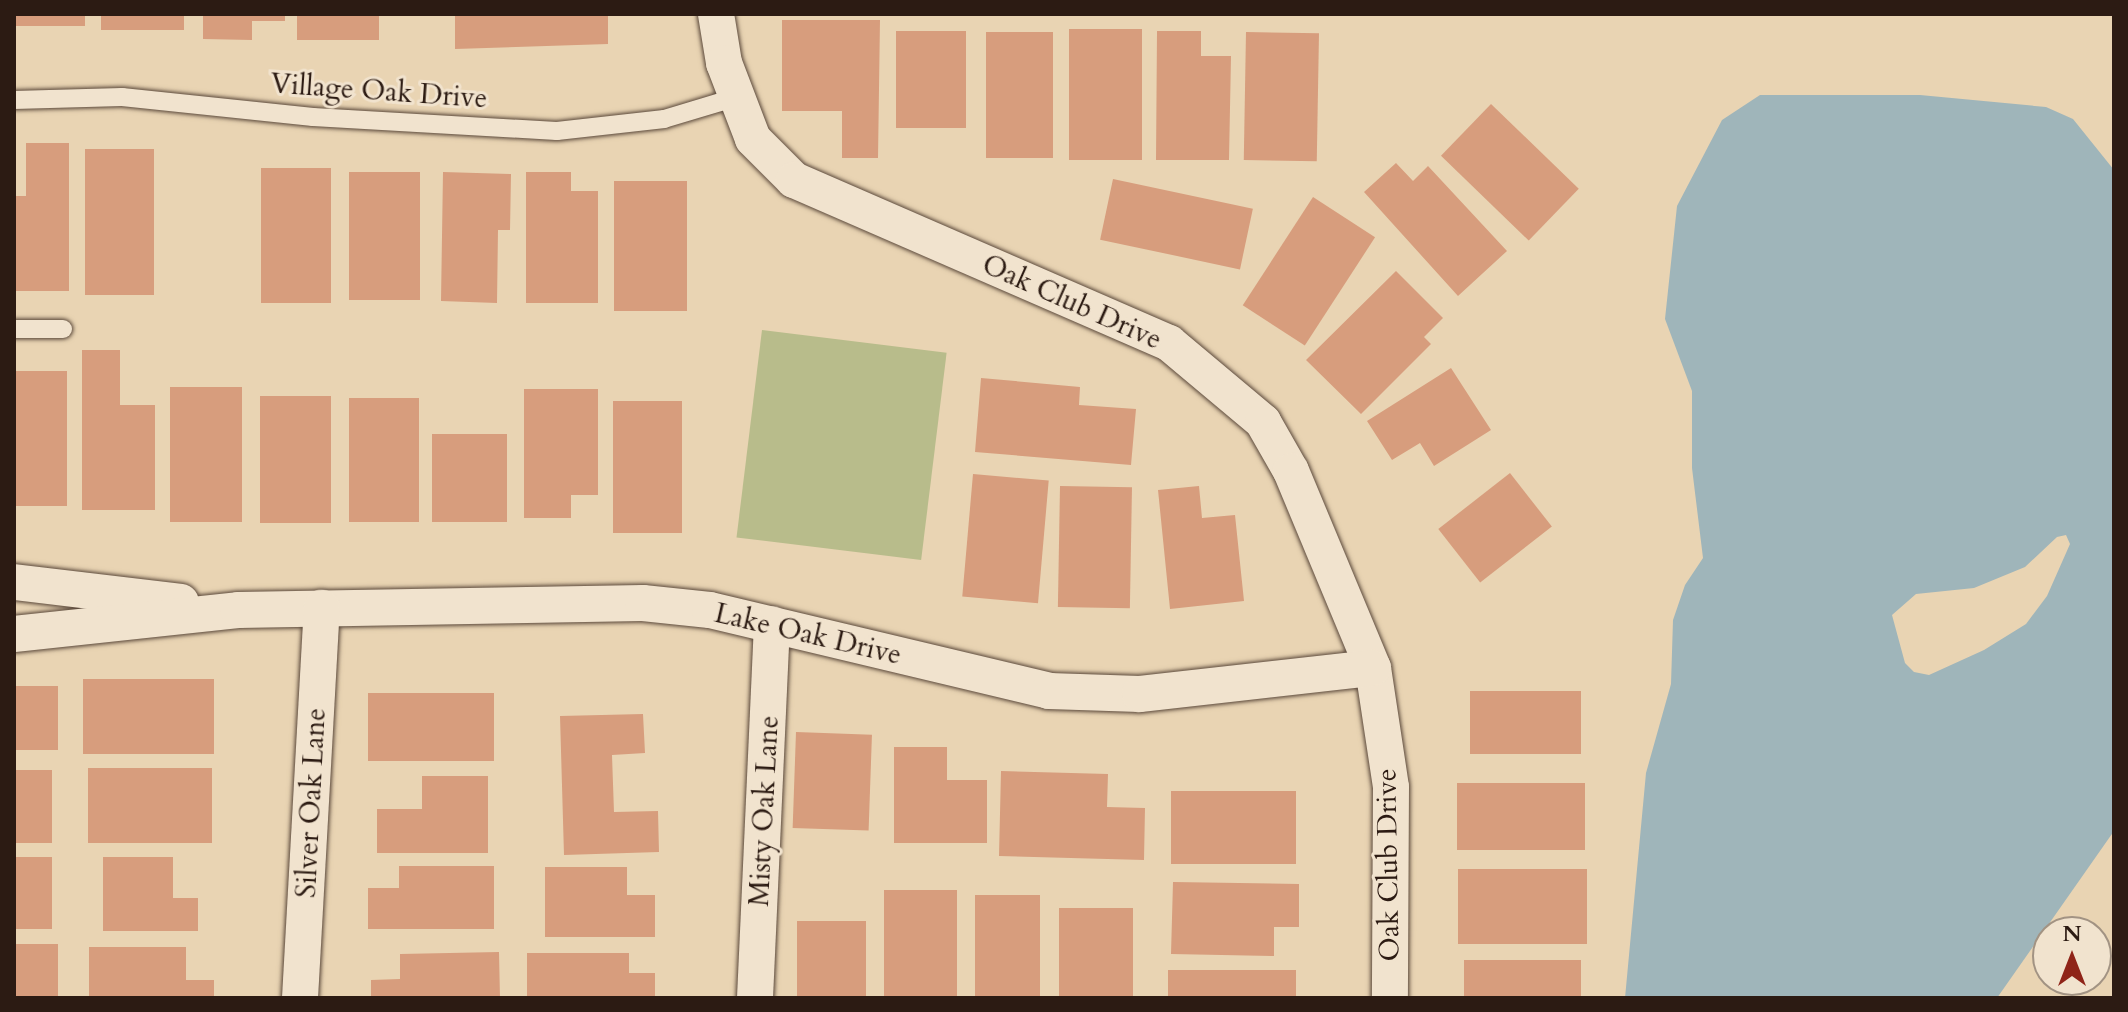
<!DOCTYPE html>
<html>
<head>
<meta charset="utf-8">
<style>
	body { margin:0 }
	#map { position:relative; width:2128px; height:1012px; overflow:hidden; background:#e9d4b3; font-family:Cardo,serif }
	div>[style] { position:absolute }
	.green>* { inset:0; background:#b8bc8b; transform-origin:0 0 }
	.water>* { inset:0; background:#9fb5ba }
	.building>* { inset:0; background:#d79d7d; transform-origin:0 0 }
	.roads { filter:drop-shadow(0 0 2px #5b493b) drop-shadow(0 0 2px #5b493b) }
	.service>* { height:18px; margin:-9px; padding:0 9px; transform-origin:9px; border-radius:9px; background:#f1e3ce }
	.minor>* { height:36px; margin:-18px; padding:0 18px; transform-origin:18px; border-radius:18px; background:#f1e3ce }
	span { translate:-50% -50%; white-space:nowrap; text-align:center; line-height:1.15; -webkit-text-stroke:6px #f1e3ce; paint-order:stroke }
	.street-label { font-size:28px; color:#2c1b13 }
	.frame { position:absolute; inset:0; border:16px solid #2c1b13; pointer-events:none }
	.north { position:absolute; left:2032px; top:916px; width:80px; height:80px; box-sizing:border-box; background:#f1e3ce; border:2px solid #a29383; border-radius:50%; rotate:0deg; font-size:22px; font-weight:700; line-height:32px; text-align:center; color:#2c1b13 }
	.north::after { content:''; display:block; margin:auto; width:28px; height:36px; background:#8f2418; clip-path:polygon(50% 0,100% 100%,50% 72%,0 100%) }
</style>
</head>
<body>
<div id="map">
	<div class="green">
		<i style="left:762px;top:330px;width:186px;height:209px;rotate:7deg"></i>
	</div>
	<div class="water">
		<i style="clip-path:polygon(evenodd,1760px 95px,1920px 95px,2046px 107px,2073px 119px,2114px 170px,2114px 831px,1997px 998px,1625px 998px,1646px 773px,1671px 684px,1673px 620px,1685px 585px,1703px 558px,1692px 468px,1692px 391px,1665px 319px,1677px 206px,1722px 120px,1760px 95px,2066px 535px,2070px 544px,2047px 596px,2026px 624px,1984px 650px,1929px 675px,1914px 672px,1905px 663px,1892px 615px,1916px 594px,1974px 588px,2025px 567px,2057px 537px,2066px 535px)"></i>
	</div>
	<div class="building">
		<i style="left:14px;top:14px;width:71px;height:12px"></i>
		<i style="left:101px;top:14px;width:83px;height:16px"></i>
		<i style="clip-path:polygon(203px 14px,285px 14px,285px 21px,252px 21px,252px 40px,203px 39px)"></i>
		<i style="left:297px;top:14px;width:82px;height:26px"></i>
		<i style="clip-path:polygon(455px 14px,608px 14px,608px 44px,455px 49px)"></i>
		<i style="clip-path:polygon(782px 20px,880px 20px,878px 158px,842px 158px,842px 111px,782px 111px)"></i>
		<i style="left:1069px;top:29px;width:73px;height:131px"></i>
		<i style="left:896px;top:31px;width:70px;height:97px"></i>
		<i style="clip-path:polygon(1157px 31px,1201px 31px,1201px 56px,1231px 56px,1229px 160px,1156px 160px)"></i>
		<i style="left:986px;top:32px;width:67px;height:126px"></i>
		<i style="left:1246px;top:32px;width:73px;height:128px;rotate:1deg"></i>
		<i style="left:1491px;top:104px;width:122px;height:72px;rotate:44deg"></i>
		<i style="clip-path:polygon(26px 143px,69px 143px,69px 291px,14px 291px,14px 196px,26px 196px)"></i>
		<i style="left:85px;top:149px;width:69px;height:146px"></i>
		<i style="clip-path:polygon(1396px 163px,1413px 181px,1428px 166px,1507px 251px,1458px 296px,1364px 192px)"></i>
		<i style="left:261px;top:168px;width:70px;height:135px"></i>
		<i style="left:349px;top:172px;width:71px;height:128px"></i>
		<i style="clip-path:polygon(443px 172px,511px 174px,510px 230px,498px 230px,497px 303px,441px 301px)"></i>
		<i style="clip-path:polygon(526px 172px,571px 172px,571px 191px,598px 191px,598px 303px,526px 303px)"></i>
		<i style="left:1113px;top:179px;width:143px;height:62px;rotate:12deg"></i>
		<i style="left:614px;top:181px;width:73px;height:130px"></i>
		<i style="left:1313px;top:197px;width:74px;height:129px;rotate:33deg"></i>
		<i style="clip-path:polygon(1396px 271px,1443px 318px,1424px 337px,1431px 344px,1361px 414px,1306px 360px)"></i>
		<i style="clip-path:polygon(82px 350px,120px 350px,120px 405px,155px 405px,155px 510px,82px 510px)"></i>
		<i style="clip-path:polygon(1451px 368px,1491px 430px,1434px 466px,1420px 443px,1392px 460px,1367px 421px)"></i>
		<i style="left:14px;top:371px;width:53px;height:135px"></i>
		<i style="clip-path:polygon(981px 378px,1080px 387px,1079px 405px,1136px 409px,1131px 465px,975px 452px)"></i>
		<i style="left:170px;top:387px;width:72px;height:135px"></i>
		<i style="clip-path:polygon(524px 389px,598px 389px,598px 495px,571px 495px,571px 518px,524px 518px)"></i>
		<i style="left:260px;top:396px;width:71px;height:127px"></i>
		<i style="left:349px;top:398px;width:70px;height:124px"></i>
		<i style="left:613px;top:401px;width:69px;height:132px"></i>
		<i style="left:432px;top:434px;width:75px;height:88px"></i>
		<i style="left:1510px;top:473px;width:68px;height:91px;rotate:52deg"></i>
		<i style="left:973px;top:474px;width:76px;height:123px;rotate:5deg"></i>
		<i style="left:1060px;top:486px;width:72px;height:121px;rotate:1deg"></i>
		<i style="clip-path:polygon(1199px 486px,1202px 518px,1235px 515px,1244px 601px,1170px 609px,1158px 490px)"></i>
		<i style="left:83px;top:679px;width:131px;height:75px"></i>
		<i style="left:14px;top:686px;width:44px;height:64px"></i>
		<i style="left:1470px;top:691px;width:111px;height:63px"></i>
		<i style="left:368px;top:693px;width:126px;height:68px"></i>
		<i style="clip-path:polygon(643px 714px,645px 753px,612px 755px,614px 812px,658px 811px,659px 852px,564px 855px,560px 716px)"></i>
		<i style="left:796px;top:732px;width:76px;height:96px;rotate:2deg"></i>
		<i style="clip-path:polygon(894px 747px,947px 747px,947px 780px,987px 780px,987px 843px,894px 843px)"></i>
		<i style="left:88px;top:768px;width:124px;height:75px"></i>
		<i style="left:14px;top:770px;width:38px;height:73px"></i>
		<i style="clip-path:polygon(1001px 771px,1108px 774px,1107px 807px,1145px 808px,1144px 860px,999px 856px)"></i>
		<i style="clip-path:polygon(422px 776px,488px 776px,488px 853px,377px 853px,377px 809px,422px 809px)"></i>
		<i style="left:1457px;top:783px;width:128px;height:67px"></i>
		<i style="left:1171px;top:791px;width:125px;height:73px"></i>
		<i style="left:14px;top:857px;width:38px;height:72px"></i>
		<i style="clip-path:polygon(103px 857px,173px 857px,173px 898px,198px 898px,198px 931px,103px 931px)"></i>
		<i style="clip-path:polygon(399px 866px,494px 866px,494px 929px,368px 929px,368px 888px,399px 888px)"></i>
		<i style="clip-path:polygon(545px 867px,627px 867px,627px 895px,655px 895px,655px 937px,545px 937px)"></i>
		<i style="left:1458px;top:869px;width:129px;height:75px"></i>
		<i style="clip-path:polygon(1173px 882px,1299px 884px,1299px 927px,1274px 927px,1274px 956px,1171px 954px)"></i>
		<i style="left:884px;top:890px;width:73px;height:108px"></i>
		<i style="left:975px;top:895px;width:65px;height:103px"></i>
		<i style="left:1059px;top:908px;width:74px;height:90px"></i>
		<i style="left:797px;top:921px;width:69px;height:77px"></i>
		<i style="left:14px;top:944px;width:44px;height:54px"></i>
		<i style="clip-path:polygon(89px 947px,186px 947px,186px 980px,214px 980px,214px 998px,89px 998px)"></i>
		<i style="clip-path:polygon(499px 952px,500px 998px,371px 998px,371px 980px,400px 979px,400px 954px)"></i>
		<i style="clip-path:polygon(527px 953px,629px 953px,629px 973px,655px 973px,655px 998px,527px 998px)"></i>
		<i style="left:1464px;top:960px;width:117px;height:38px"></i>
		<i style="left:1168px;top:970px;width:128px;height:28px"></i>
	</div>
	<div class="roads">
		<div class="service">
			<i style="left:14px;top:100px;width:108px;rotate:-1.6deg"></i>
			<i style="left:122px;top:97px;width:192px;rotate:6deg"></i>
			<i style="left:313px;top:117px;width:244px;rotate:3.3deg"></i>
			<i style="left:557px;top:131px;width:108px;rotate:-6.4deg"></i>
			<i style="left:664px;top:119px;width:76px;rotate:-16.8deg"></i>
			<i style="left:14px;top:329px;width:49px"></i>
		</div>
		<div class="minor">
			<i style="left:716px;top:14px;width:50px;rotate:80.7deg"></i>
			<i style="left:724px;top:63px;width:81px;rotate:69.1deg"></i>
			<i style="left:753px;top:139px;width:58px;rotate:45deg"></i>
			<i style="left:794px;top:180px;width:409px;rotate:23.5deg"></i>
			<i style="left:1169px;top:343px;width:123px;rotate:40deg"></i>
			<i style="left:1263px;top:422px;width:56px;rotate:60.3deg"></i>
			<i style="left:1291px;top:471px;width:213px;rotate:67.4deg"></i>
			<i style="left:1373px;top:668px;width:120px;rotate:81.4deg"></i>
			<i style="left:1391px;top:787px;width:211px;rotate:90.3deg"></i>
			<i style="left:14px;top:582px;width:168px;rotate:6.8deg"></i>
			<i style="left:14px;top:634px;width:225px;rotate:-6.1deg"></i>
			<i style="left:238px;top:610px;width:405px;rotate:-1deg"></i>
			<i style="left:643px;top:603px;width:67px;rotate:6deg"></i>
			<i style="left:710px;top:610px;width:349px;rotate:13.4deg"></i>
			<i style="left:1049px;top:691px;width:91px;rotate:1.9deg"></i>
			<i style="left:1140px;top:694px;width:234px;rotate:-6.4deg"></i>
			<i style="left:300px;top:998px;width:391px;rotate:-86.8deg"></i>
			<i style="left:755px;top:998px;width:374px;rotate:-87.4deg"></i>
		</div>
	</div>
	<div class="street-label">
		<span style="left:379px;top:91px;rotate:4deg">Village Oak Drive</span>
		<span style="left:1072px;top:302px;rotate:24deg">Oak Club Drive</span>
		<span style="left:808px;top:634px;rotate:13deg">Lake Oak Drive</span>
		<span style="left:311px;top:803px;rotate:-87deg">Silver Oak Lane</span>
		<span style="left:764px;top:811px;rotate:-87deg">Misty Oak Lane</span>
		<span style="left:1388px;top:865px;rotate:-91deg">Oak Club Drive</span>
	</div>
	<div class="frame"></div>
	<div class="north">N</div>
</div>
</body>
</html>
